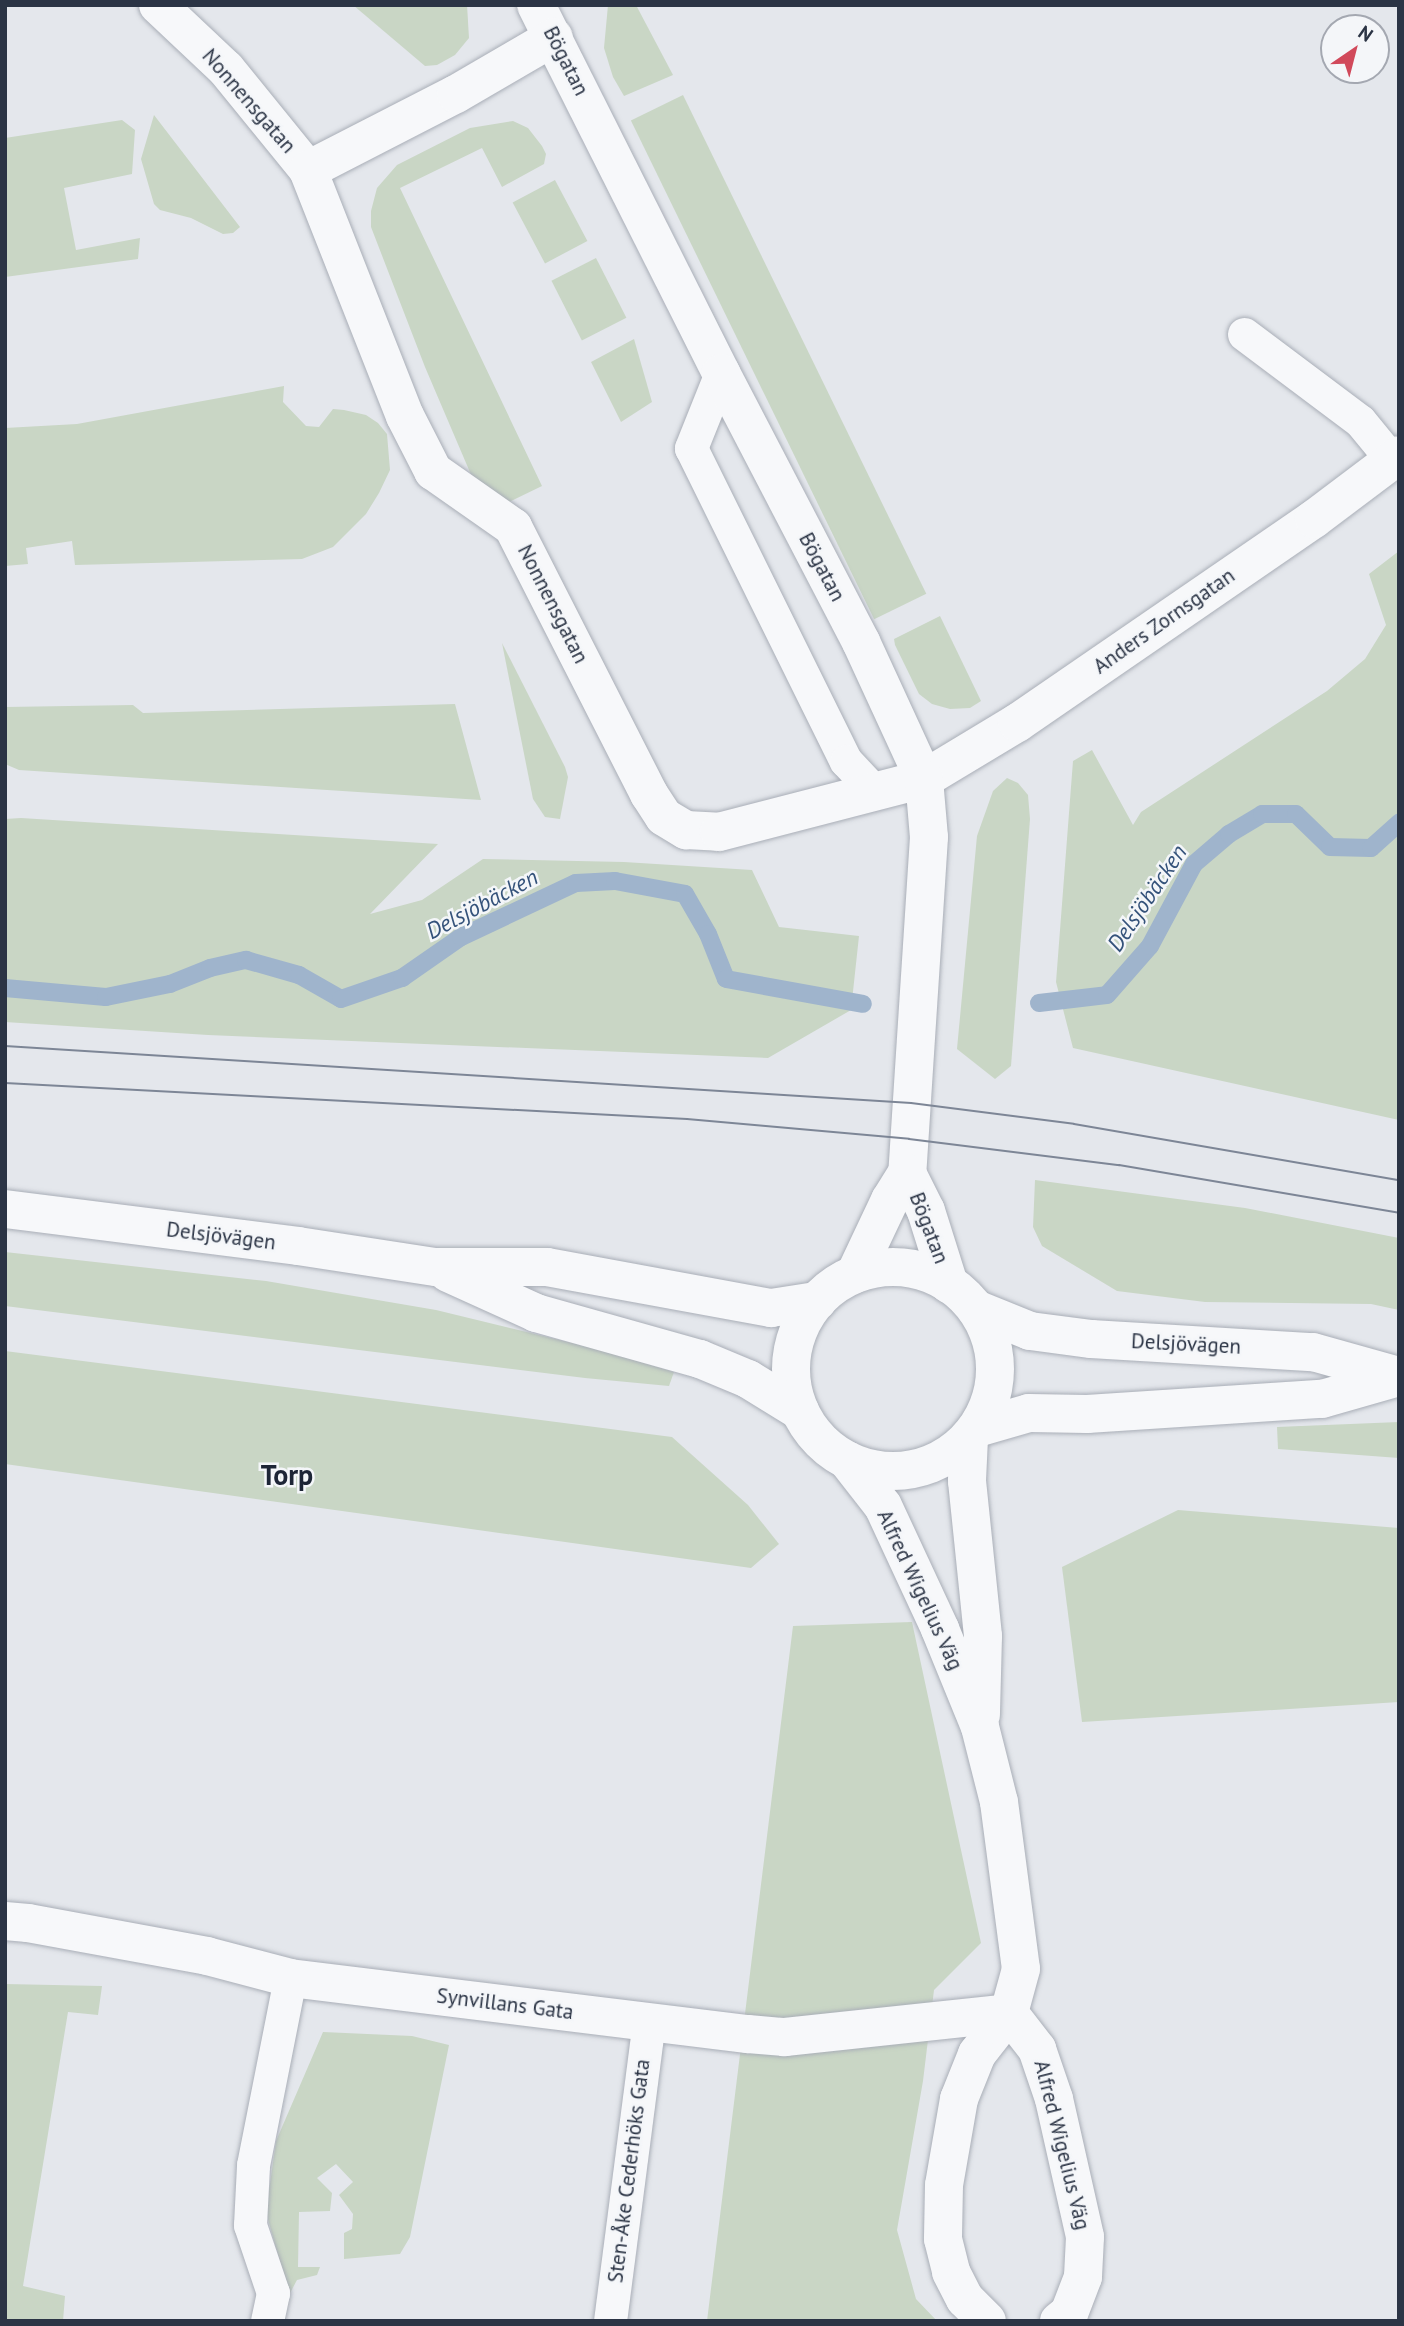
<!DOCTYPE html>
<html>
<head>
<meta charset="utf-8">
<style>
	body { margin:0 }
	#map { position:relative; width:1404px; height:2326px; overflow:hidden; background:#e4e7ec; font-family:"PT Sans",sans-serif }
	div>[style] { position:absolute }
	.green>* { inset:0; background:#c9d6c5; transform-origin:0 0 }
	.stream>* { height:18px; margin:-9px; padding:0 9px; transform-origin:9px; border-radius:9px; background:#9fb4cc }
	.roads { filter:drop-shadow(0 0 2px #a9aeb7) drop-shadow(0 0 2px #a9aeb7) }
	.service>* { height:33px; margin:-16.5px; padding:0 16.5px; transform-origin:16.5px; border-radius:16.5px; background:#f7f8fa }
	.minor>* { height:38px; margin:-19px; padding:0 19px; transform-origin:19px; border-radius:19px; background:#f7f8fa }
	.tertiary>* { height:38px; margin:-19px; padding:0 19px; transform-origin:19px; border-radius:19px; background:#f7f8fa }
	.tertiary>.ring { margin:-19px; padding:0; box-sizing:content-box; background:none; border:38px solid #f7f8fa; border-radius:50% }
	.tram>* { height:2px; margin:-1px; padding:0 1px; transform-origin:1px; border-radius:1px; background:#7d8696 }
	span { translate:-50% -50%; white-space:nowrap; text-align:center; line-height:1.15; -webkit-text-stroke:5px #f4f6f9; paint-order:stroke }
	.street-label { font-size:21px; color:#2b3445 }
	.water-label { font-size:23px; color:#34527a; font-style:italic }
	.district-label { font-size:28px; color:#1d2536; font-weight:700 }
	.frame { position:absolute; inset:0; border:7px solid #2b3445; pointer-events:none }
	.north { position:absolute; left:1320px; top:14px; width:70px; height:70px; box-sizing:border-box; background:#f4f6f9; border:2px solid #a4a8b1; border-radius:50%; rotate:35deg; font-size:19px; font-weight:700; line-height:28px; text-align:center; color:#2b3445 }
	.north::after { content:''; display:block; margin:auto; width:24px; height:32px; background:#d1495b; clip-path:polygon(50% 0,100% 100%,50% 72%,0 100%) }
</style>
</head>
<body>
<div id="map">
	<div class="green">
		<i style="clip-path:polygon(353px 5px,467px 5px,469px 38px,455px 55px,437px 65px,425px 66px)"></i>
		<i style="clip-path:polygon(608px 5px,636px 5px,673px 75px,624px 96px,613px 77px,604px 48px)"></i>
		<i style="left:683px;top:95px;width:555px;height:58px;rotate:64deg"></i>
		<i style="clip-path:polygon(154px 115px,240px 227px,233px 233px,223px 234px,191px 218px,160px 210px,154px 204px,141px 159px)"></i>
		<i style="clip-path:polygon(122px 120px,135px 130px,132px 174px,64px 188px,76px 250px,140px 238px,138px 259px,5px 277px,5px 138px)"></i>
		<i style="clip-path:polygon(513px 121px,528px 128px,542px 146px,546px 154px,544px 164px,502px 187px,482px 148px,400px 188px,542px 486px,509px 502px,472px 477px,425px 367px,371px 227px,371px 211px,377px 188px,397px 165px,470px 128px)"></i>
		<i style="left:555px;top:180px;width:69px;height:48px;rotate:62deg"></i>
		<i style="left:596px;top:258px;width:67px;height:50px;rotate:63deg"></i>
		<i style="clip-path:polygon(634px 339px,652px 402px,621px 422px,591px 362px)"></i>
		<i style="clip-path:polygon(284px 386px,283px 402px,306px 426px,319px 427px,333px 409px,344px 410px,366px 415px,378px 423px,387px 434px,390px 470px,379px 493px,366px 514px,333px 547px,302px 559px,75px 565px,72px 541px,26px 548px,28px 564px,5px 566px,5px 428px,77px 424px)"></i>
		<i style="clip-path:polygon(1399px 551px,1399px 1120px,1073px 1048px,1056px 982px,1073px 761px,1092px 750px,1133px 825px,1141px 812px,1327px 691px,1365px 659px,1386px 625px,1369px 574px)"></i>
		<i style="clip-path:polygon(940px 616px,981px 701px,970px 708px,950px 709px,932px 704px,919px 694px,895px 645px,894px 639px)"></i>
		<i style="clip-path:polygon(502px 643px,565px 767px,568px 777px,560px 819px,545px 817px,533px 799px)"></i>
		<i style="clip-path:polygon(455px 704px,481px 800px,19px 770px,5px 764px,5px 707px,133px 705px,143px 713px)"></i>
		<i style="clip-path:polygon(1007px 778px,1018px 783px,1028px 795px,1030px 819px,1011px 1066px,995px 1079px,957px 1049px,977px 836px,993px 791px)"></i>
		<i style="clip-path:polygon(21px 818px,438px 844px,370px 914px,422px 900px,483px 859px,624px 862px,752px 870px,779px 927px,859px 936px,851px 1010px,768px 1058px,208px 1035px,5px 1022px,5px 819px)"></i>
		<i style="clip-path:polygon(1035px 1180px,1245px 1208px,1399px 1238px,1399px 1310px,1371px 1304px,1205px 1302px,1117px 1291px,1042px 1246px,1033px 1227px)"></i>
		<i style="clip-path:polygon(5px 1252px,266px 1281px,436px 1310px,601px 1350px,674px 1372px,669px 1386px,585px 1378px,5px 1306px)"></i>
		<i style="clip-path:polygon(5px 1351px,672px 1437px,748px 1505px,779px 1544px,751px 1568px,5px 1464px)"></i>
		<i style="clip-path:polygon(1399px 1422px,1399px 1458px,1278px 1449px,1277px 1427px)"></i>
		<i style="clip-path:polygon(1178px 1510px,1399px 1528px,1399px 1702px,1082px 1722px,1062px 1567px)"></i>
		<i style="clip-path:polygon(912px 1622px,981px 1943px,934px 1990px,923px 2081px,897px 2230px,916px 2299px,937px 2321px,707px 2321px,793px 1626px)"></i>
		<i style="clip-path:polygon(5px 1984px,102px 1986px,98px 2015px,68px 2012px,23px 2286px,65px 2296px,63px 2321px,5px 2321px)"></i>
		<i style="clip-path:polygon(323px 2032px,412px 2036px,449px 2045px,410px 2237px,400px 2254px,344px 2259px,344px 2233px,352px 2229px,353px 2214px,339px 2195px,353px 2182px,336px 2164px,317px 2178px,332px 2193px,330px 2211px,299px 2212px,298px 2267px,320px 2267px,317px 2275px,297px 2280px,289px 2295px,266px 2212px,276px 2141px)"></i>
	</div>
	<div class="stream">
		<i style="left:5px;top:988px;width:101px;rotate:5.1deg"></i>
		<i style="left:106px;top:997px;width:65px;rotate:-11.5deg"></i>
		<i style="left:170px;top:984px;width:43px;rotate:-21.8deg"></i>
		<i style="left:210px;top:968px;width:37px;rotate:-13deg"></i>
		<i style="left:246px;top:960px;width:55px;rotate:15.8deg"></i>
		<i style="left:299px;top:975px;width:48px;rotate:29.7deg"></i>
		<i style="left:341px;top:999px;width:65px;rotate:-19deg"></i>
		<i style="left:402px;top:978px;width:72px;rotate:-34.8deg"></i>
		<i style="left:461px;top:937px;width:127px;rotate:-25.2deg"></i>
		<i style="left:576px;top:883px;width:39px;rotate:-3deg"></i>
		<i style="left:615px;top:881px;width:71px;rotate:10.5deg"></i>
		<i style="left:685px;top:894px;width:46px;rotate:60.1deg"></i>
		<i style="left:708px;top:934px;width:48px;rotate:68.2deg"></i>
		<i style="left:726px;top:979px;width:139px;rotate:10.3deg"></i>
		<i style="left:1039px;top:1003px;width:68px;rotate:-6.7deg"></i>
		<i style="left:1107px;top:995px;width:65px;rotate:-48.7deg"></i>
		<i style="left:1150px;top:946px;width:93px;rotate:-61.8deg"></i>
		<i style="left:1194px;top:864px;width:46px;rotate:-40.6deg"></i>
		<i style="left:1229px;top:834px;width:39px;rotate:-31deg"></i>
		<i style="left:1262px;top:814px;width:34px"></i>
		<i style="left:1296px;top:814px;width:47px;rotate:44.1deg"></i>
		<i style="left:1330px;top:847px;width:41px;rotate:1.4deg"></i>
		<i style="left:1371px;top:848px;width:38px;rotate:-42deg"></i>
	</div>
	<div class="roads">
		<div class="service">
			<i style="left:1244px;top:334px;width:145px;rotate:36.9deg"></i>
			<i style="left:1360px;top:421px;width:50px;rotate:50.6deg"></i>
			<i style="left:721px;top:373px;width:81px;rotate:111.8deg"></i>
			<i style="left:691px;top:448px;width:349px;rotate:63.7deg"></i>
			<i style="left:846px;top:761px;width:42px;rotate:46.9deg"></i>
			<i style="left:267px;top:2321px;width:29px;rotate:-78deg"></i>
			<i style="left:273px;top:2293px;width:72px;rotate:-108.7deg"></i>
			<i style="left:250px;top:2225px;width:60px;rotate:-87.1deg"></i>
			<i style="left:253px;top:2165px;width:191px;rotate:-78.8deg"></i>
			<i style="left:610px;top:2321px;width:303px;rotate:-82.6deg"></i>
		</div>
		<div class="minor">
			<i style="left:158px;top:5px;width:93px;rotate:43.3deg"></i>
			<i style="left:226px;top:69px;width:130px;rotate:50.9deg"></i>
			<i style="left:308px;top:170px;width:264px;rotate:68.5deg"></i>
			<i style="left:405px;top:416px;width:62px;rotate:63deg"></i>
			<i style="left:433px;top:471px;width:98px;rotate:35deg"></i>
			<i style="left:513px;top:527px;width:300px;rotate:63deg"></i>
			<i style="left:649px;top:794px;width:27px;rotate:57deg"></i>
			<i style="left:664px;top:817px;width:26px;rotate:31deg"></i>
			<i style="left:686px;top:830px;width:33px;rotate:3deg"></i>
			<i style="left:719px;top:832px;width:212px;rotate:-14.5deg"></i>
			<i style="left:924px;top:779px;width:109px;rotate:-31.1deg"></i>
			<i style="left:1017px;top:723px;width:360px;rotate:-34.5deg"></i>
			<i style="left:1314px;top:519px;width:106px;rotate:-37deg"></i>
			<i style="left:536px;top:5px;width:412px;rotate:63.3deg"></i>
			<i style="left:721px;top:373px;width:303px;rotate:62.5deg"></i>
			<i style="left:861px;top:642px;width:151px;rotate:65.3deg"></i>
			<i style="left:924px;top:779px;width:58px;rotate:85.1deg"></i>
			<i style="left:929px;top:837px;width:337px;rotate:93.7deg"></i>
			<i style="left:907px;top:1173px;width:42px;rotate:63.4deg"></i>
			<i style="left:926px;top:1211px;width:77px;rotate:72.5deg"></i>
			<i style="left:308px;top:170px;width:166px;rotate:-27.2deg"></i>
			<i style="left:456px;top:94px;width:113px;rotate:-30.2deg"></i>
			<i style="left:855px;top:1274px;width:82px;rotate:-64.7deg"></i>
			<i style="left:890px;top:1200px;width:32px;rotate:-58deg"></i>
			<i style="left:969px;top:1438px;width:43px;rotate:92.7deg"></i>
			<i style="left:967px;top:1481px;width:156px;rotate:84.1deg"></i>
			<i style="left:983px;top:1636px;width:79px;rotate:91.5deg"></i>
			<i style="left:847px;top:1460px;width:58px;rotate:52deg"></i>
			<i style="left:883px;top:1506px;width:136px;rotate:65.1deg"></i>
			<i style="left:940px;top:1629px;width:106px;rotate:67.8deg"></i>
			<i style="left:980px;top:1727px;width:77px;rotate:75.8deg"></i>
			<i style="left:999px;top:1802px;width:168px;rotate:82.5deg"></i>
			<i style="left:1021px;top:1969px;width:46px;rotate:105.3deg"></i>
			<i style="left:1009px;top:2013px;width:52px;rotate:128deg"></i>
			<i style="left:977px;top:2054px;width:48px;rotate:111.8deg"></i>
			<i style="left:959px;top:2099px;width:87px;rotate:99.9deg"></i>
			<i style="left:944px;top:2185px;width:54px;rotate:91.1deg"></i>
			<i style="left:943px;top:2239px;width:34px;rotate:76deg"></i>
			<i style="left:951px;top:2272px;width:30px;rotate:63deg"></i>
			<i style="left:965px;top:2299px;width:31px;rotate:45deg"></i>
			<i style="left:5px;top:1921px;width:23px;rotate:5deg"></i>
			<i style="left:28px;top:1923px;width:182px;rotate:10.4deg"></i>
			<i style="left:207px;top:1956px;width:86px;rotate:14.8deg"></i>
			<i style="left:290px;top:1978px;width:461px;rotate:7deg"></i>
			<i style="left:748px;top:2034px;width:37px;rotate:5deg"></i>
			<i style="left:785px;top:2037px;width:225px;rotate:-6.1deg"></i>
			<i style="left:1009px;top:2013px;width:46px;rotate:52.1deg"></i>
			<i style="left:1037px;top:2049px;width:53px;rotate:71.2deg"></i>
			<i style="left:1054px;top:2099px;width:141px;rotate:77.3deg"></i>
			<i style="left:1085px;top:2237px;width:40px;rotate:92.9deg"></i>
			<i style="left:1083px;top:2277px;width:39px;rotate:111deg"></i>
			<i style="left:1069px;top:2313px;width:13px;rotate:141deg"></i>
		</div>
		<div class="tertiary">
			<i style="left:5px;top:1209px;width:295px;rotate:7.2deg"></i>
			<i style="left:298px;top:1246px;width:140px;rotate:8.7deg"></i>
			<i style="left:436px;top:1267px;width:111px"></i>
			<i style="left:547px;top:1267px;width:228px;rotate:10.4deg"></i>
			<i style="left:771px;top:1308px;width:47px;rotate:-8.7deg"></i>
			<i class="ring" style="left:791px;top:1267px;width:166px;height:166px"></i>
			<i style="left:448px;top:1273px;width:97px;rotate:24.4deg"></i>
			<i style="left:536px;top:1313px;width:170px;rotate:15.7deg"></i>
			<i style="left:700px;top:1359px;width:52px;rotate:22.6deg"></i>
			<i style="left:748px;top:1379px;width:61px;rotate:31.6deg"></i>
			<i style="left:976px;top:1309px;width:58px;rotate:22.2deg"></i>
			<i style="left:1030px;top:1331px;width:62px;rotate:7.5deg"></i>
			<i style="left:1091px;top:1339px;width:222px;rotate:3.4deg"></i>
			<i style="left:1313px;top:1352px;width:89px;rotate:15.6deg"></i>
			<i style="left:977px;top:1428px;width:54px;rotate:-16.1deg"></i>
			<i style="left:1029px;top:1413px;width:58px;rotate:1deg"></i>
			<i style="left:1087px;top:1414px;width:235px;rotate:-3.7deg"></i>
			<i style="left:1322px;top:1399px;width:80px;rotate:-15.9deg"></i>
		</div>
	</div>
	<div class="tram">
		<i style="left:5px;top:1046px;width:908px;rotate:3.6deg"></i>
		<i style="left:911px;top:1103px;width:164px;rotate:7.3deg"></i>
		<i style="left:1074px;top:1124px;width:330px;rotate:9.8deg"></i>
		<i style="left:5px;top:1083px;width:683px;rotate:3.02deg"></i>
		<i style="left:687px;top:1119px;width:223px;rotate:5.1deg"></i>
		<i style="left:909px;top:1139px;width:212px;rotate:7.1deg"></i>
		<i style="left:1119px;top:1165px;width:284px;rotate:9.7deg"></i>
	</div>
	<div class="street-label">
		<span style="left:566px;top:61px;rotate:63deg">Bögatan</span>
		<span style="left:249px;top:101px;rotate:49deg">Nonnensgatan</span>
		<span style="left:822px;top:567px;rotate:62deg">Bögatan</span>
		<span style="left:553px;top:604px;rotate:63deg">Nonnensgatan</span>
		<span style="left:1164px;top:621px;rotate:-35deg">Anders Zornsgatan</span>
		<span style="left:929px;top:1228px;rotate:69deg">Bögatan</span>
		<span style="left:221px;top:1236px;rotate:7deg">Delsjövägen</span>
		<span style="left:1186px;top:1344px;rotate:3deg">Delsjövägen</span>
		<span style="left:920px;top:1590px;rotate:65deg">Alfred Wigelius Väg</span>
		<span style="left:505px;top:2004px;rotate:7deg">Synvillans Gata</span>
		<span style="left:1062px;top:2145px;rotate:76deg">Alfred Wigelius Väg</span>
		<span style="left:629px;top:2171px;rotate:-83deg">Sten-Åke Cederhöks Gata</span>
	</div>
	<div class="water-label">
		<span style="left:1147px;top:898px;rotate:-56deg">Delsjöbäcken</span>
		<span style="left:482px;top:904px;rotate:-28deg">Delsjöbäcken</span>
	</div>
	<div class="district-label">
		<span style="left:287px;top:1475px">Torp</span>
	</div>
	<div class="frame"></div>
	<div class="north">N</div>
</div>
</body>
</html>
